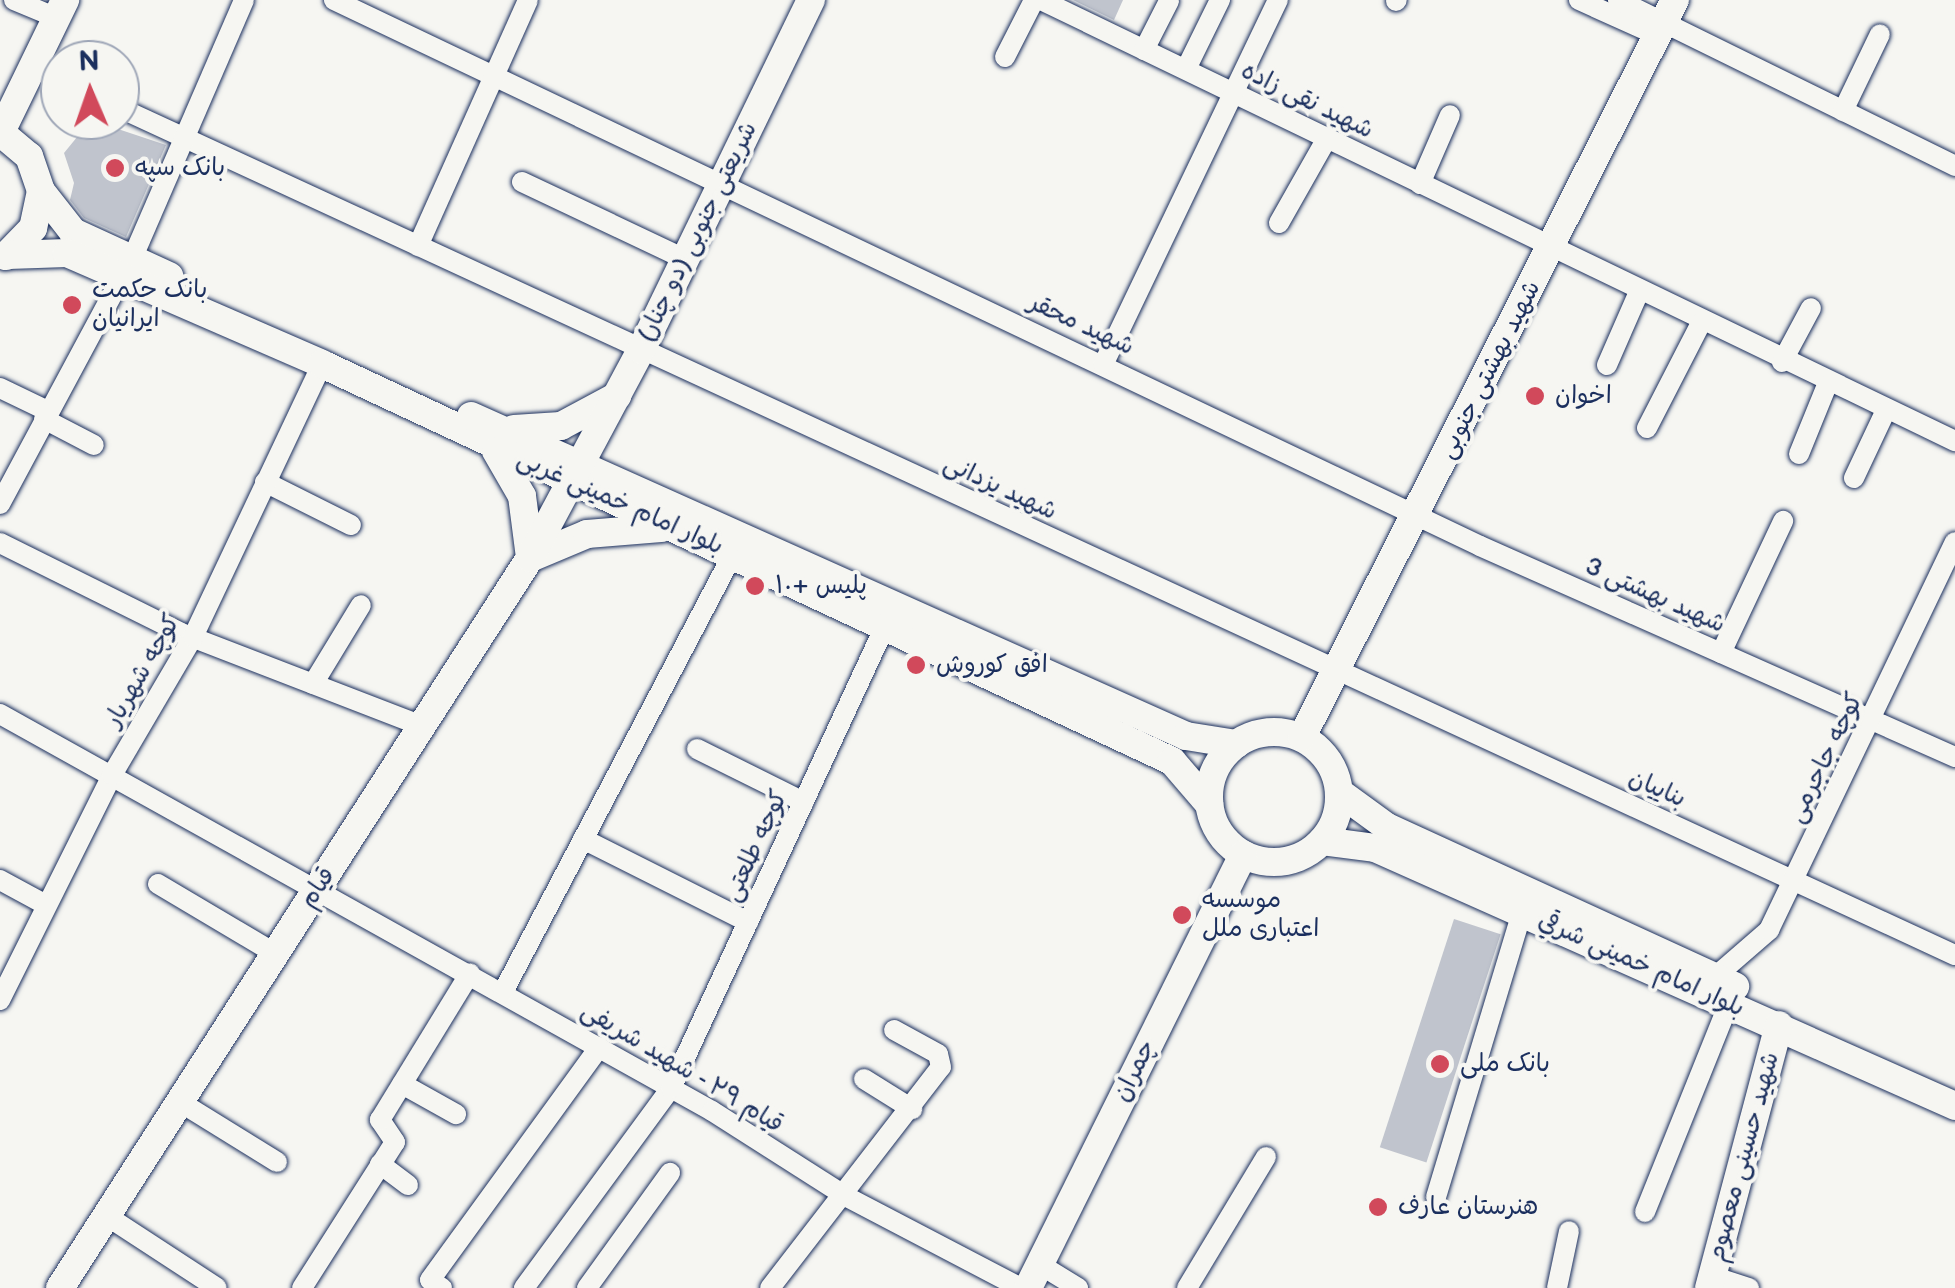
<!DOCTYPE html>
<html>
<head>
<meta charset="utf-8">
<style>
	body { margin:0 }
	#map { position:relative; width:1955px; height:1288px; overflow:hidden; background:#f6f6f2; font-family:"Balsamiq Sans","Playpen Sans Arabic",sans-serif }
	div>[style] { position:absolute }
	.building>* { inset:0; background:#c0c4cd; transform-origin:0 0 }
	.roads { filter:drop-shadow(0 0 2px #1b2f5e) drop-shadow(0 0 2px #1b2f5e) }
	.minor>* { height:20px; margin:-10px; padding:0 10px; transform-origin:10px; border-radius:10px; background:#f6f6f2 }
	.major>* { height:28px; margin:-14px; padding:0 14px; transform-origin:14px; border-radius:14px; background:#f6f6f2 }
	.major>.ring { margin:-14px; padding:0; box-sizing:content-box; background:none; border:28px solid #f6f6f2; border-radius:50% }
	.dots>* { width:28px; height:28px; translate:-50% -50%; box-sizing:border-box; border:5px solid #f6f6f2; border-radius:50% }
	span { translate:-50% -50%; white-space:nowrap; text-align:center; line-height:1.15; -webkit-text-stroke:8px #f6f6f2; paint-order:stroke }
	.street-label { font-size:25px; color:#1b2f5e }
	.poi-label { font-size:25px; color:#1b2f5e }
	.left { translate:0 -50%; text-align:left }
	.north { position:absolute; left:40px; top:40px; width:100px; height:100px; box-sizing:border-box; background:#f6f6f2; border:2px solid #9ea6b7; border-radius:50%; rotate:358deg; font-size:28px; font-weight:700; line-height:40px; text-align:center; color:#1b2f5e }
	.north::after { content:''; display:block; margin:auto; width:35px; height:45px; background:#d1495b; clip-path:polygon(50% 0,100% 100%,50% 72%,0 100%) }
</style>
</head>
<body>
<div id="map">
	<div class="building">
		<i style="clip-path:polygon(1073px 0,1123px 0,1114px 20px)"></i>
		<i style="clip-path:polygon(91px 120px,166px 145px,126px 237px,84px 218px,70px 200px,74px 183px,64px 153px)"></i>
		<i style="left:1454px;top:919px;width:49px;height:240px;rotate:18deg"></i>
	</div>
	<div class="roads">
		<div class="minor">
			<i style="left:14px;top:0;width:47px;rotate:22.7deg"></i>
			<i style="left:334px;top:0;width:1269px;rotate:25.47deg"></i>
			<i style="left:1480px;top:546px;width:520px;rotate:23.95deg"></i>
			<i style="left:1041px;top:0;width:1015px;rotate:25.76deg"></i>
			<i style="left:1579px;top:0;width:85px;rotate:24.2deg"></i>
			<i style="left:1618px;top:0;width:376px;rotate:26.2deg"></i>
			<i style="left:1396px;top:1px;width:1px;rotate:-45deg"></i>
			<i style="left:1144px;top:50px;width:55px;rotate:-63deg"></i>
			<i style="left:1005px;top:57px;width:64px;rotate:-63deg"></i>
			<i style="left:33px;top:67px;width:30px;rotate:26deg"></i>
			<i style="left:1186px;top:69px;width:77px;rotate:-63.8deg"></i>
			<i style="left:120px;top:108px;width:2021px;rotate:24.78deg"></i>
			<i style="left:1843px;top:111px;width:85px;rotate:-64.3deg"></i>
			<i style="left:522px;top:182px;width:180px;rotate:25.3deg"></i>
			<i style="left:1420px;top:184px;width:75px;rotate:-66.5deg"></i>
			<i style="left:1279px;top:223px;width:98px;rotate:-60.5deg"></i>
			<i style="left:418px;top:246px;width:269px;rotate:-65.9deg"></i>
			<i style="left:132px;top:259px;width:282px;rotate:-66.6deg"></i>
			<i style="left:1782px;top:362px;width:61px;rotate:-61.8deg"></i>
			<i style="left:1104px;top:363px;width:403px;rotate:-64.4deg"></i>
			<i style="left:1607px;top:365px;width:77px;rotate:-66.4deg"></i>
			<i style="left:0;top:388px;width:53px;rotate:25.6deg"></i>
			<i style="left:44px;top:419px;width:56px;rotate:27.5deg"></i>
			<i style="left:1647px;top:428px;width:118px;rotate:-62.8deg"></i>
			<i style="left:1799px;top:454px;width:74px;rotate:-67.9deg"></i>
			<i style="left:1854px;top:478px;width:73px;rotate:-64.8deg"></i>
			<i style="left:265px;top:482px;width:96px;rotate:26.6deg"></i>
			<i style="left:0;top:504px;width:259px;rotate:-61.8deg"></i>
			<i style="left:0;top:543px;width:202px;rotate:26.4deg"></i>
			<i style="left:181px;top:633px;width:258px;rotate:21.1deg"></i>
			<i style="left:1721px;top:653px;width:146px;rotate:-64.8deg"></i>
			<i style="left:313px;top:684px;width:92px;rotate:-58.7deg"></i>
			<i style="left:0;top:714px;width:815px;rotate:29.14deg"></i>
			<i style="left:712px;top:1111px;width:160px;rotate:32.5deg"></i>
			<i style="left:847px;top:1197px;width:196px;rotate:27.6deg"></i>
			<i style="left:697px;top:749px;width:119px;rotate:26.4deg"></i>
			<i style="left:583px;top:839px;width:185px;rotate:26.7deg"></i>
			<i style="left:0;top:880px;width:52px;rotate:28.5deg"></i>
			<i style="left:158px;top:884px;width:137px;rotate:30.7deg"></i>
			<i style="left:1715px;top:977px;width:72px;rotate:-41deg"></i>
			<i style="left:1769px;top:930px;width:430px;rotate:-64.4deg"></i>
			<i style="left:503px;top:992px;width:496px;rotate:-62.3deg"></i>
			<i style="left:0;top:1000px;width:251px;rotate:-63.5deg"></i>
			<i style="left:112px;top:775px;width:160px;rotate:-59.6deg"></i>
			<i style="left:193px;top:637px;width:302px;rotate:-64.7deg"></i>
			<i style="left:864px;top:1079px;width:57px;rotate:32deg"></i>
			<i style="left:402px;top:1084px;width:62px;rotate:29.1deg"></i>
			<i style="left:180px;top:1102px;width:114px;rotate:31.7deg"></i>
			<i style="left:380px;top:1164px;width:35px;rotate:37deg"></i>
			<i style="left:1436px;top:1197px;width:297px;rotate:-73.2deg"></i>
			<i style="left:1645px;top:1212px;width:225px;rotate:-68.1deg"></i>
			<i style="left:107px;top:1216px;width:131px;rotate:33.2deg"></i>
			<i style="left:1039px;top:1264px;width:46px;rotate:31.6deg"></i>
			<i style="left:1712px;top:1276px;width:39px;rotate:18deg"></i>
			<i style="left:302px;top:1288px;width:173px;rotate:-57.5deg"></i>
			<i style="left:395px;top:1142px;width:27px;rotate:-124deg"></i>
			<i style="left:380px;top:1120px;width:172px;rotate:-58.5deg"></i>
			<i style="left:442px;top:1288px;width:14px;rotate:-146deg"></i>
			<i style="left:430px;top:1280px;width:288px;rotate:-54deg"></i>
			<i style="left:524px;top:1288px;width:248px;rotate:-53.7deg"></i>
			<i style="left:671px;top:1088px;width:511px;rotate:-65.14deg"></i>
			<i style="left:587px;top:1288px;width:142px;rotate:-54.2deg"></i>
			<i style="left:770px;top:1288px;width:279px;rotate:-52.3deg"></i>
			<i style="left:941px;top:1067px;width:13px;rotate:-103deg"></i>
			<i style="left:938px;top:1054px;width:50px;rotate:-151.4deg"></i>
			<i style="left:1187px;top:1288px;width:153px;rotate:-58.9deg"></i>
			<i style="left:1557px;top:1288px;width:58px;rotate:-78.1deg"></i>
		</div>
		<div class="major">
			<i style="left:0;top:132px;width:38px;rotate:40deg"></i>
			<i style="left:29px;top:156px;width:37px;rotate:71deg"></i>
			<i style="left:41px;top:191px;width:38px;rotate:102deg"></i>
			<i style="left:33px;top:228px;width:39px;rotate:134deg"></i>
			<i style="left:1px;top:132px;width:147px;rotate:-64.1deg"></i>
			<i style="left:41px;top:191px;width:52px;rotate:52deg"></i>
			<i style="left:73px;top:232px;width:106px;rotate:24.6deg"></i>
			<i style="left:8px;top:255px;width:59px;rotate:-1.9deg"></i>
			<i style="left:67px;top:253px;width:278px;rotate:23.5deg"></i>
			<i style="left:322px;top:364px;width:938px;rotate:25.04deg"></i>
			<i style="left:1172px;top:761px;width:57px;rotate:49.3deg"></i>
			<i style="left:471px;top:416px;width:783px;rotate:24.11deg"></i>
			<i style="left:1186px;top:736px;width:51px;rotate:9.1deg"></i>
			<i style="left:514px;top:429px;width:47px;rotate:-3.7deg"></i>
			<i style="left:561px;top:426px;width:64px;rotate:-28.2deg"></i>
			<i style="left:496px;top:451px;width:52px;rotate:60deg"></i>
			<i style="left:522px;top:496px;width:63px;rotate:82.6deg"></i>
			<i style="left:530px;top:558px;width:62px;rotate:-22.8deg"></i>
			<i style="left:587px;top:534px;width:74px;rotate:-4.6deg"></i>
			<i class="ring" style="left:1209px;top:732px;width:102px;height:102px"></i>
			<i style="left:1302px;top:737px;width:826px;rotate:-63.16deg"></i>
			<i style="left:1339px;top:792px;width:59px;rotate:36.1deg"></i>
			<i style="left:1387px;top:827px;width:383px;rotate:24.6deg"></i>
			<i style="left:1322px;top:841px;width:53px;rotate:7.5deg"></i>
			<i style="left:1375px;top:848px;width:635px;rotate:23.98deg"></i>
			<i style="left:60px;top:1288px;width:868px;rotate:-57.23deg"></i>
			<i style="left:530px;top:558px;width:236px;rotate:-61.9deg"></i>
			<i style="left:641px;top:350px;width:389px;rotate:-64.1deg"></i>
			<i style="left:1028px;top:1288px;width:484px;rotate:-63.6deg"></i>
			<i style="left:1709px;top:1288px;width:272px;rotate:-75.1deg"></i>
		</div>
	</div>
	<div class="dots">
		<i style="left:115px;top:168px;background:#d1495b"></i>
		<i style="left:72px;top:305px;background:#d1495b"></i>
		<i style="left:1535px;top:396px;background:#d1495b"></i>
		<i style="left:755px;top:586px;background:#d1495b"></i>
		<i style="left:916px;top:665px;background:#d1495b"></i>
		<i style="left:1182px;top:915px;background:#d1495b"></i>
		<i style="left:1440px;top:1064px;background:#d1495b"></i>
		<i style="left:1378px;top:1207px;background:#d1495b"></i>
	</div>
	<div class="street-label">
		<span style="left:1307px;top:101px;rotate:26deg">شهید نقی زاده</span>
		<span style="left:698px;top:232px;rotate:-64deg">شریعتی جنوبی (دو چنار)</span>
		<span style="left:1081px;top:325px;rotate:25deg">شهید محقر</span>
		<span style="left:1490px;top:370px;rotate:-63deg">شهید بهشتی جنوبی</span>
		<span style="left:1000px;top:488px;rotate:25deg">شهید یزدانی</span>
		<span style="left:620px;top:503px;rotate:24deg">بلوار امام خمینی غربی</span>
		<span style="left:1655px;top:596px;rotate:24deg">شهید بهشتی 3</span>
		<span style="left:143px;top:671px;rotate:-60deg">کوچه شهریار</span>
		<span style="left:1826px;top:758px;rotate:-64deg">کوچه جاجرمی</span>
		<span style="left:1657px;top:789px;rotate:24deg">بناییان</span>
		<span style="left:756px;top:846px;rotate:-65deg">کوچه طلعتی</span>
		<span style="left:318px;top:888px;rotate:-57deg">قیام</span>
		<span style="left:1641px;top:965px;rotate:24deg">بلوار امام خمینی شرقي</span>
		<span style="left:682px;top:1068px;rotate:31deg">قیام ۲۹ - شهید شریفی</span>
		<span style="left:1135px;top:1071px;rotate:-64deg">چمران</span>
		<span style="left:1744px;top:1157px;rotate:-75deg">شهید حسینی معصوم</span>
	</div>
	<div class="poi-label">
		<span class="left" style="left:135px;top:168px">بانک سپه</span>
		<span class="left" style="left:92px;top:305px">بانک حکمت<br>ایرانیان</span>
		<span class="left" style="left:1555px;top:396px">اخوان</span>
		<span class="left" style="left:775px;top:586px">پلیس +۱۰</span>
		<span class="left" style="left:936px;top:665px">افق کوروش</span>
		<span class="left" style="left:1202px;top:915px">موسسه<br>اعتباری ملل</span>
		<span class="left" style="left:1460px;top:1064px">بانک ملی</span>
		<span class="left" style="left:1398px;top:1207px">هنرستان عارف</span>
	</div>
	<div class="north">N</div>
</div>
</body>
</html>
